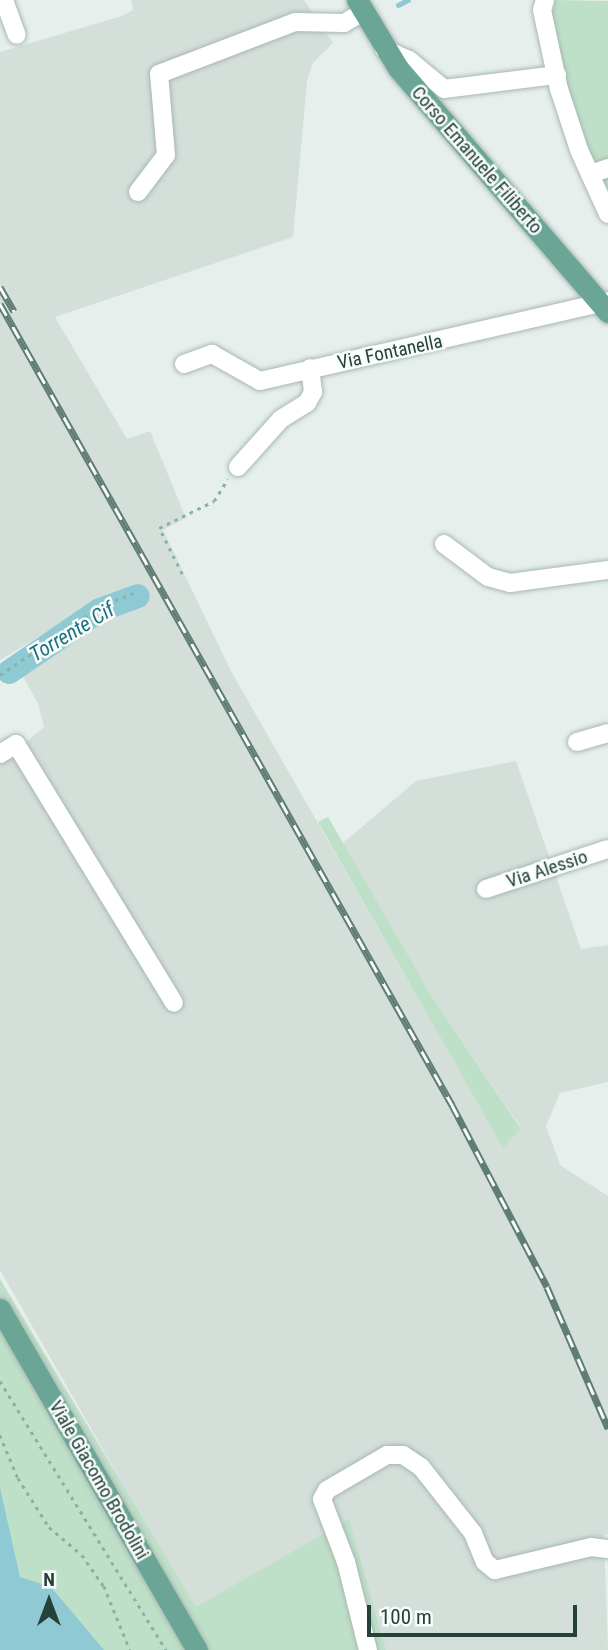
<!DOCTYPE html>
<html>
<head>
<meta charset="utf-8">
<style>
	body { margin:0 }
	#map { position:relative; width:608px; height:1650px; overflow:hidden; background:#e6efeb; font-family:"Roboto Condensed",sans-serif }
	div>[style] { position:absolute }
	.built>* { inset:0; background:#d4dfda }
	.green>* { inset:0; background:#bfe0c8 }
	.water>* { inset:0; background:#8ec9d4 }
	.stream>* { height:4.5px; margin:-2.25px; padding:0 2.25px; transform-origin:2.25px; border-radius:2.25px; background:#8ec9d4 }
	.river>* { height:24px; margin:-12px; padding:0 12px; transform-origin:12px; border-radius:12px; background:#8ec9d4 }
	.path>* { height:2.5px; margin-top:-1.25px; transform-origin:0; background:repeating-linear-gradient(90deg,#86b3a5 0 3.5px,transparent 0 8.5px) }
	.roads { filter:drop-shadow(0 0 2px #a8b8b2) drop-shadow(0 0 2px #a8b8b2) }
	.minor>* { height:18px; margin:-9px; padding:0 9px; transform-origin:9px; border-radius:9px; background:#fff }
	.major>* { height:21px; margin:-10.5px; padding:0 10.5px; transform-origin:10.5px; border-radius:10.5px; background:#6aa596 }
	.rail>* { height:7px; margin-top:-3.5px; transform-origin:0; background:repeating-linear-gradient(90deg,#f7fbf9 0 13px,#5f7d75 0 26px); box-sizing:border-box; border-block:2px solid #5f7d75 }
	span { translate:-50% -50%; white-space:nowrap; text-align:center; line-height:1.15; -webkit-text-stroke:5px #f7fbf9; paint-order:stroke }
	.street-label { font-size:19px; color:#24423a }
	.water-label { font-size:21px; color:#1c6f80; font-style:italic }
	.north { position:absolute; left:14px; top:1566px; width:70px; height:70px; -webkit-text-stroke:5px #f7fbf9; paint-order:stroke; rotate:0deg; font-size:19px; font-weight:700; line-height:28px; text-align:center; color:#24423a }
	.north::after { content:''; display:block; margin:auto; width:24px; height:32px; background:#24423a; clip-path:polygon(50% 0,100% 100%,50% 72%,0 100%) }
	.scale { position:absolute; left:367px; top:1605px; width:210px; height:32px; box-sizing:border-box; border:4px solid #24423a; border-top:0; padding-left:9px; font-size:21px; line-height:24px; white-space:nowrap; color:#24423a; -webkit-text-stroke:5px #f7fbf9; paint-order:stroke }
</style>
</head>
<body>
<div id="map">
	<div class="built">
		<i style="clip-path:polygon(131px 0,304px 0,333px 43px,313px 63px,307px 81px,293px 237px,55px 317px,127px 439px,150px 431px,186px 518px,163px 530px,231px 671px,503px 1147px,521px 1128px,431px 995px,342px 844px,416px 781px,516px 761px,581px 949px,608px 945px,608px 1082px,560px 1093px,546px 1126px,560px 1165px,608px 1196px,608px 1534px,604px 1535px,608px 1650px,218px 1650px,0 1270px,0 764px,44px 727px,38px 703px,18px 668px,96px 614px,131px 601px,126px 593px,95px 603px,0 660px,0 52px,122px 16px,133px 10px)"></i>
	</div>
	<div class="green">
		<i style="clip-path:polygon(555px 0,608px 1px,608px 221px,545px 46px)"></i>
		<i style="clip-path:polygon(328px 817px,431px 995px,521px 1129px,503px 1148px,318px 822px)"></i>
		<i style="clip-path:polygon(0 1279px,196px 1607px,349px 1519px,386px 1650px,0 1650px)"></i>
	</div>
	<div class="water">
		<i style="clip-path:polygon(0 1488px,20px 1577px,51px 1587px,104px 1650px,0 1650px)"></i>
	</div>
	<div class="stream">
		<i style="left:398px;top:5px;width:11px;rotate:-27deg"></i>
	</div>
	<div class="river">
		<i style="left:9px;top:672px;width:110px;rotate:-34.3deg"></i>
		<i style="left:100px;top:610px;width:40px;rotate:-20.2deg"></i>
	</div>
	<div class="path">
		<i style="left:182px;top:574px;width:51px;rotate:-116.6deg"></i>
		<i style="left:159px;top:528px;width:61px;rotate:-26.1deg"></i>
		<i style="left:214px;top:501px;width:26px;rotate:-58deg"></i>
		<i style="left:0;top:675px;width:120px;rotate:-34.5deg"></i>
		<i style="left:99px;top:607px;width:40px;rotate:-22deg"></i>
		<i style="left:0;top:1381px;width:316px;rotate:58.3deg"></i>
		<i style="left:0;top:1435px;width:47px;rotate:67.3deg"></i>
		<i style="left:18px;top:1478px;width:58px;rotate:57.7deg"></i>
		<i style="left:49px;top:1527px;width:43px;rotate:40.3deg"></i>
		<i style="left:82px;top:1555px;width:38px;rotate:55deg"></i>
		<i style="left:104px;top:1586px;width:69px;rotate:67.9deg"></i>
	</div>
	<div class="roads">
		<div class="minor">
			<i style="left:4px;top:0;width:37px;rotate:70deg"></i>
			<i style="left:545px;top:0;width:10px;rotate:107deg"></i>
			<i style="left:542px;top:10px;width:81px;rotate:77.9deg"></i>
			<i style="left:559px;top:89px;width:64px;rotate:71.8deg"></i>
			<i style="left:579px;top:150px;width:70px;rotate:65.6deg"></i>
			<i style="left:384px;top:49px;width:27px;rotate:24deg"></i>
			<i style="left:409px;top:60px;width:45px;rotate:39.6deg"></i>
			<i style="left:444px;top:89px;width:114px;rotate:-7.1deg"></i>
			<i style="left:590px;top:174px;width:19px;rotate:-18deg"></i>
			<i style="left:138px;top:192px;width:46px;rotate:-52.9deg"></i>
			<i style="left:166px;top:155px;width:81px;rotate:-94.9deg"></i>
			<i style="left:159px;top:74px;width:146px;rotate:-20.9deg"></i>
			<i style="left:295px;top:22px;width:49px;rotate:1.2deg"></i>
			<i style="left:344px;top:23px;width:22px;rotate:-30deg"></i>
			<i style="left:184px;top:364px;width:30px;rotate:-20deg"></i>
			<i style="left:212px;top:354px;width:55px;rotate:29.4deg"></i>
			<i style="left:260px;top:381px;width:357px;rotate:-12.9deg"></i>
			<i style="left:238px;top:467px;width:64px;rotate:-48.1deg"></i>
			<i style="left:281px;top:419px;width:31px;rotate:-32deg"></i>
			<i style="left:307px;top:403px;width:13px;rotate:-61deg"></i>
			<i style="left:313px;top:392px;width:24px;rotate:-97deg"></i>
			<i style="left:444px;top:544px;width:55px;rotate:36.9deg"></i>
			<i style="left:488px;top:577px;width:23px;rotate:15deg"></i>
			<i style="left:510px;top:583px;width:99px;rotate:-7.6deg"></i>
			<i style="left:577px;top:742px;width:32px;rotate:-16deg"></i>
			<i style="left:0;top:754px;width:19px;rotate:-32deg"></i>
			<i style="left:16px;top:744px;width:303px;rotate:58.6deg"></i>
			<i style="left:486px;top:889px;width:128px;rotate:-18.2deg"></i>
			<i style="left:368px;top:1650px;width:91px;rotate:-104deg"></i>
			<i style="left:346px;top:1562px;width:67px;rotate:-110.9deg"></i>
			<i style="left:322px;top:1499px;width:10px;rotate:-61deg"></i>
			<i style="left:327px;top:1490px;width:69px;rotate:-30.3deg"></i>
			<i style="left:387px;top:1455px;width:16px"></i>
			<i style="left:403px;top:1455px;width:22px;rotate:34deg"></i>
			<i style="left:421px;top:1467px;width:84px;rotate:51.8deg"></i>
			<i style="left:473px;top:1533px;width:31px;rotate:68deg"></i>
			<i style="left:485px;top:1562px;width:13px;rotate:39deg"></i>
			<i style="left:495px;top:1570px;width:99px;rotate:-13.5deg"></i>
			<i style="left:591px;top:1547px;width:17px;rotate:7deg"></i>
		</div>
		<div class="major">
			<i style="left:357px;top:0;width:79px;rotate:58.9deg"></i>
			<i style="left:398px;top:68px;width:322px;rotate:49.3deg"></i>
			<i style="left:0;top:1309px;width:394px;rotate:60deg"></i>
		</div>
	</div>
	<div class="rail">
		<i style="left:0;top:287px;width:28px;rotate:60deg"></i>
		<i style="left:0;top:304px;width:920px;rotate:60.56deg"></i>
		<i style="left:452px;top:1105px;width:205px;rotate:62.4deg"></i>
		<i style="left:547px;top:1287px;width:154px;rotate:66.6deg"></i>
	</div>
	<div class="street-label">
		<span style="left:477px;top:160px;rotate:49deg">Corso Emanuele Filiberto</span>
		<span style="left:390px;top:352px;rotate:-12deg">Via Fontanella</span>
		<span style="left:547px;top:869px;rotate:-18deg">Via Alessio</span>
		<span style="left:99px;top:1480px;rotate:60deg">Viale Giacomo Brodolini</span>
	</div>
	<div class="water-label">
		<span style="left:72px;top:632px;rotate:-31deg">Torrente Cif</span>
	</div>
	<div class="north">N</div>
	<div class="scale">100 m</div>
</div>
</body>
</html>
